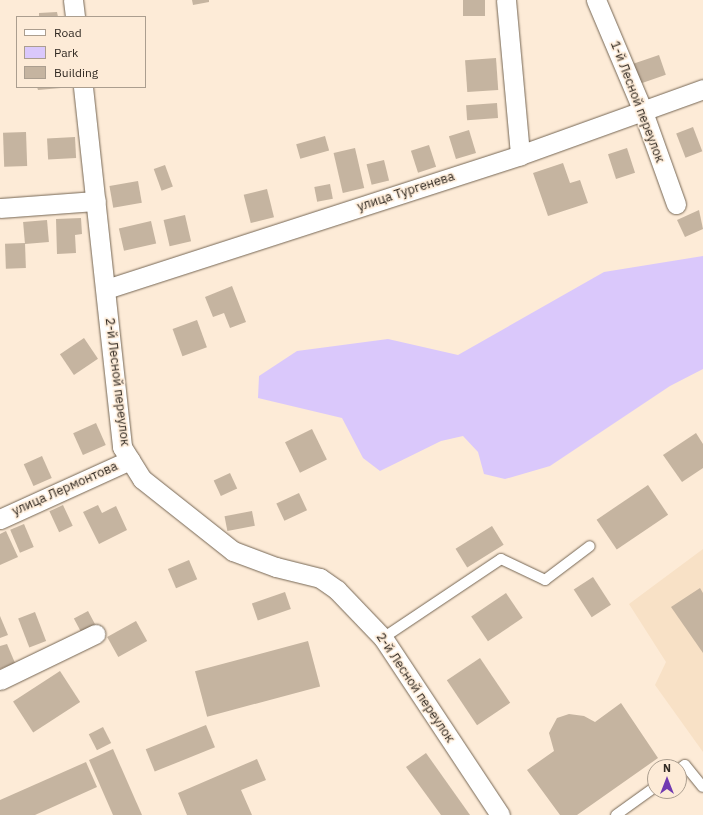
<!DOCTYPE html>
<html>
<head>
<meta charset="utf-8">
<style>
	body { margin:0 }
	#map { position:relative; width:703px; height:815px; overflow:hidden; background:#fdebd7; font-family:"IBM Plex Sans",sans-serif }
	div>[style] { position:absolute }
	.built>* { inset:0; background:#f8e1c6 }
	.green>* { inset:0; background:#dac8fb }
	.building>* { inset:0; background:#c5b4a0; transform-origin:0 0 }
	.roads { filter:drop-shadow(0 0 1px #756654) drop-shadow(0 0 1px #756654) }
	.service>* { height:10px; margin:-5px; padding:0 5px; transform-origin:5px; border-radius:5px; background:#fff }
	.minor>* { height:19px; margin:-9.5px; padding:0 9.5px; transform-origin:9.5px; border-radius:9.5px; background:#fff }
	span { translate:-50% -50%; white-space:nowrap; text-align:center; line-height:1.15; -webkit-text-stroke:3px #fdebd7; paint-order:stroke }
	.street-label { font-size:13px; color:#312a23 }
	.legend { position:absolute; left:16px; top:16px; width:130px; height:72px; box-sizing:border-box; background:#fdebd7; border:1px solid #ab9e8f; margin:0; padding:5px 7px; list-style:none; font-size:12px; color:#312a23 }
	.legend li { display:flex; align-items:center; gap:8px; height:20px }
	.legend b { width:20px; border:1px solid #ab9e8f }
	.north { position:absolute; left:647px; top:759px; width:40px; height:40px; box-sizing:border-box; background:#fdebd7; border:1px solid #ab9e8f; border-radius:50%; rotate:0deg; font-size:11px; font-weight:700; line-height:16px; text-align:center; color:#312a23 }
	.north::after { content:''; display:block; margin:auto; width:14px; height:18px; background:#713ab1; clip-path:polygon(50% 0,100% 100%,50% 72%,0 100%) }
</style>
</head>
<body>
<div id="map">
	<div class="built">
		<i style="clip-path:polygon(703px 549px,703px 752px,655px 685px,666px 662px,629px 604px)"></i>
	</div>
	<div class="green">
		<i style="clip-path:polygon(703px 256px,703px 369px,670px 386px,550px 466px,505px 479px,484px 474px,478px 452px,463px 436px,441px 441px,380px 471px,363px 458px,342px 418px,258px 398px,259px 376px,297px 351px,388px 339px,458px 355px,604px 272px)"></i>
	</div>
	<div class="building">
		<i style="clip-path:polygon(192px 0,209px 0,209px 2px,193px 5px)"></i>
		<i style="left:463px;top:0;width:22px;height:16px"></i>
		<i style="clip-path:polygon(57px 12px,58px 17px,39px 17px,39px 13px)"></i>
		<i style="left:659px;top:55px;width:21px;height:28px;rotate:71deg"></i>
		<i style="left:496px;top:58px;width:32px;height:31px;rotate:86deg"></i>
		<i style="clip-path:polygon(37px 87px,61px 87px,61px 88px,38px 90px)"></i>
		<i style="left:497px;top:103px;width:15px;height:31px;rotate:86deg"></i>
		<i style="left:693px;top:127px;width:26px;height:18px;rotate:69deg"></i>
		<i style="left:469px;top:130px;width:24px;height:21px;rotate:73deg"></i>
		<i style="left:26px;top:132px;width:34px;height:23px;rotate:88deg"></i>
		<i style="left:325px;top:136px;width:15px;height:30px;rotate:74deg"></i>
		<i style="left:75px;top:137px;width:21px;height:28px;rotate:87deg"></i>
		<i style="left:429px;top:145px;width:23px;height:19px;rotate:72deg"></i>
		<i style="left:355px;top:148px;width:41px;height:22px;rotate:77deg"></i>
		<i style="left:627px;top:148px;width:26px;height:20px;rotate:72deg"></i>
		<i style="left:384px;top:160px;width:21px;height:18px;rotate:76deg"></i>
		<i style="clip-path:polygon(563px 163px,570px 183px,580px 180px,588px 203px,548px 216px,533px 173px)"></i>
		<i style="left:165px;top:165px;width:23px;height:12px;rotate:70deg"></i>
		<i style="left:138px;top:181px;width:22px;height:29px;rotate:80deg"></i>
		<i style="left:330px;top:184px;width:15px;height:16px;rotate:79deg"></i>
		<i style="left:267px;top:189px;width:29px;height:24px;rotate:76deg"></i>
		<i style="clip-path:polygon(699px 210px,703px 229px,685px 237px,677px 220px)"></i>
		<i style="left:185px;top:215px;width:27px;height:22px;rotate:77deg"></i>
		<i style="clip-path:polygon(81px 218px,82px 234px,75px 235px,76px 253px,57px 254px,56px 219px)"></i>
		<i style="left:47px;top:220px;width:22px;height:24px;rotate:85deg"></i>
		<i style="left:151px;top:221px;width:23px;height:33px;rotate:77deg"></i>
		<i style="left:25px;top:243px;width:25px;height:20px;rotate:88deg"></i>
		<i style="clip-path:polygon(232px 286px,246px 322px,230px 328px,224px 313px,213px 317px,205px 297px)"></i>
		<i style="left:197px;top:320px;width:29px;height:26px;rotate:70deg"></i>
		<i style="left:84px;top:338px;width:25px;height:29px;rotate:56deg"></i>
		<i style="left:96px;top:423px;width:24px;height:25px;rotate:66deg"></i>
		<i style="left:312px;top:429px;width:34px;height:30px;rotate:64deg"></i>
		<i style="clip-path:polygon(696px 433px,703px 444px,703px 468px,682px 482px,663px 455px)"></i>
		<i style="left:42px;top:456px;width:24px;height:20px;rotate:66deg"></i>
		<i style="left:230px;top:473px;width:17px;height:18px;rotate:65deg"></i>
		<i style="left:648px;top:485px;width:36px;height:62px;rotate:56deg"></i>
		<i style="left:299px;top:493px;width:19px;height:25px;rotate:65deg"></i>
		<i style="left:63px;top:505px;width:23px;height:15px;rotate:65deg"></i>
		<i style="clip-path:polygon(98px 505px,102px 513px,116px 506px,127px 530px,99px 544px,83px 512px)"></i>
		<i style="left:252px;top:511px;width:15px;height:28px;rotate:79deg"></i>
		<i style="left:24px;top:524px;width:25px;height:15px;rotate:67deg"></i>
		<i style="left:492px;top:526px;width:22px;height:43px;rotate:58deg"></i>
		<i style="clip-path:polygon(6px 531px,18px 557px,0 565px,0 534px)"></i>
		<i style="left:189px;top:560px;width:21px;height:23px;rotate:67deg"></i>
		<i style="left:593px;top:577px;width:33px;height:23px;rotate:57deg"></i>
		<i style="clip-path:polygon(700px 588px,703px 593px,703px 653px,671px 607px)"></i>
		<i style="left:285px;top:592px;width:18px;height:35px;rotate:71deg"></i>
		<i style="left:506px;top:593px;width:30px;height:42px;rotate:56deg"></i>
		<i style="left:88px;top:611px;width:19px;height:16px;rotate:62deg"></i>
		<i style="left:35px;top:612px;width:31px;height:18px;rotate:69deg"></i>
		<i style="clip-path:polygon(0 616px,8px 635px,0 638px)"></i>
		<i style="left:136px;top:621px;width:23px;height:33px;rotate:61deg"></i>
		<i style="left:308px;top:641px;width:47px;height:117px;rotate:75deg"></i>
		<i style="clip-path:polygon(7px 644px,15px 663px,0 669px,0 646px)"></i>
		<i style="left:480px;top:658px;width:54px;height:40px;rotate:56deg"></i>
		<i style="left:60px;top:671px;width:37px;height:56px;rotate:57deg"></i>
		<i style="clip-path:polygon(621px 703px,658px 758px,577px 815px,560px 815px,527px 770px,554px 751px,549px 733px,557px 718px,569px 714px,584px 716px,595px 722px)"></i>
		<i style="left:206px;top:725px;width:24px;height:65px;rotate:68deg"></i>
		<i style="left:103px;top:727px;width:18px;height:16px;rotate:63deg"></i>
		<i style="clip-path:polygon(113px 749px,142px 815px,113px 815px,89px 760px)"></i>
		<i style="clip-path:polygon(426px 753px,470px 815px,441px 815px,406px 767px)"></i>
		<i style="clip-path:polygon(257px 759px,266px 780px,241px 790px,252px 815px,187px 815px,178px 793px)"></i>
		<i style="clip-path:polygon(86px 762px,97px 787px,35px 815px,0 815px,0 800px)"></i>
	</div>
	<div class="roads">
		<div class="service">
			<i style="left:383px;top:638px;width:142px;rotate:-33.8deg"></i>
			<i style="left:501px;top:559px;width:49px;rotate:25.5deg"></i>
			<i style="left:545px;top:580px;width:56px;rotate:-37.1deg"></i>
			<i style="left:679px;top:769px;width:7px;rotate:-34deg"></i>
			<i style="left:685px;top:765px;width:28px;rotate:51deg"></i>
			<i style="left:616px;top:815px;width:48px;rotate:-35.7deg"></i>
		</div>
		<div class="minor">
			<i style="left:73px;top:0;width:17px;rotate:83deg"></i>
			<i style="left:506px;top:0;width:156px;rotate:84.8deg"></i>
			<i style="left:596px;top:0;width:118px;rotate:67.1deg"></i>
			<i style="left:642px;top:109px;width:101px;rotate:70.3deg"></i>
			<i style="left:83px;top:87px;width:362px;rotate:83.8deg"></i>
			<i style="left:122px;top:447px;width:38px;rotate:58deg"></i>
			<i style="left:142px;top:479px;width:116px;rotate:38.4deg"></i>
			<i style="left:233px;top:551px;width:46px;rotate:20.4deg"></i>
			<i style="left:276px;top:567px;width:45px;rotate:14deg"></i>
			<i style="left:320px;top:578px;width:21px;rotate:35deg"></i>
			<i style="left:337px;top:590px;width:66px;rotate:46.2deg"></i>
			<i style="left:383px;top:638px;width:212px;rotate:56.5deg"></i>
			<i style="left:0;top:208px;width:96px;rotate:-4.2deg"></i>
			<i style="left:106px;top:289px;width:435px;rotate:-17.9deg"></i>
			<i style="left:520px;top:155px;width:195px;rotate:-19.8deg"></i>
			<i style="left:0;top:519px;width:143px;rotate:-24.4deg"></i>
			<i style="left:0;top:680px;width:106px;rotate:-25.8deg"></i>
		</div>
	</div>
	<div class="street-label">
		<span style="left:637px;top:102px;rotate:69deg">1-й Лесной переулок</span>
		<span style="left:406px;top:192px;rotate:-18deg">улица Тургенева</span>
		<span style="left:117px;top:382px;rotate:83deg">2-й Лесной переулок</span>
		<span style="left:65px;top:489px;rotate:-24deg">улица Лермонтова</span>
		<span style="left:415px;top:688px;rotate:56deg">2-й Лесной переулок</span>
	</div>
	<ul class="legend">
	<li><b style="height:5px;background:#fff"></b>Road</li>
	<li><b style="height:11px;background:#dac8fb"></b>Park</li>
	<li><b style="height:11px;background:#c5b4a0"></b>Building</li>
	</ul>
	<div class="north">N</div>
</div>
</body>
</html>
